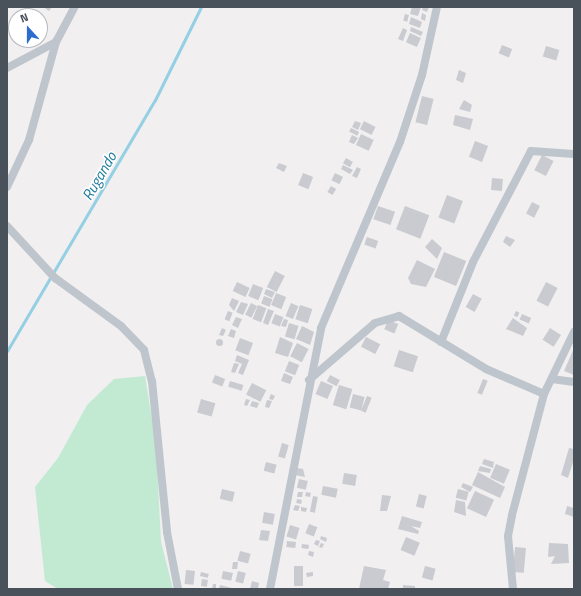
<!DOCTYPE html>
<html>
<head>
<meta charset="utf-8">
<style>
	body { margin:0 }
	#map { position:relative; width:581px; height:596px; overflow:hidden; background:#f1efef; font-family:"Titillium Web",sans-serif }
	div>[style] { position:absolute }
	.green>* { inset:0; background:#c2ead3 }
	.stream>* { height:3px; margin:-1.5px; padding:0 1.5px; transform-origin:1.5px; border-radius:1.5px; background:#94cfe3 }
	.building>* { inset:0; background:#c9cbd1; transform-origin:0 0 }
	.round { border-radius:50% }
	.minor>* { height:8px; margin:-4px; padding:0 4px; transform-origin:4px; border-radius:4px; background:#bfc5cc }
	span { translate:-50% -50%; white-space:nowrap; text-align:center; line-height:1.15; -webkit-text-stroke:3px #fff; paint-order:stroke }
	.water-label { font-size:15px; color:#1b7a9b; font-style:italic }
	.frame { position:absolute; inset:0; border:8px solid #49515a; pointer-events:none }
	.north { position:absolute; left:8px; top:8px; width:40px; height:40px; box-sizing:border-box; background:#fff; border:1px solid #b6b9bd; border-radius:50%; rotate:339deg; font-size:11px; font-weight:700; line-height:16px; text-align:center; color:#49515a }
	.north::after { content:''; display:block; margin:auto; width:14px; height:18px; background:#2c6cce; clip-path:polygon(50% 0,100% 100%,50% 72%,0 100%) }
</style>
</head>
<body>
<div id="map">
	<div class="green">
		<i style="clip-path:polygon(145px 376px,156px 445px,161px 542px,173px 589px,58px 589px,45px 581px,35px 487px,58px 458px,87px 405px,114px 379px)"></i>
	</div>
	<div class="stream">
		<i style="left:7px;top:351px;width:291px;rotate:-59.5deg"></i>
		<i style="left:155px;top:100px;width:104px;rotate:-63.7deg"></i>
	</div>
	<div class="building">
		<i style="clip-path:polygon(43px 7px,52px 7px,49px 11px)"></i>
		<i style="clip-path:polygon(412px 7px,421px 7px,418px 16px,410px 14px)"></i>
		<i style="clip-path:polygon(423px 7px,429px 7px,427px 12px,422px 10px)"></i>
		<i style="clip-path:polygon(422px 13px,426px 15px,425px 21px,421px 19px)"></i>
		<i style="left:405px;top:14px;width:4px;height:7px;rotate:14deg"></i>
		<i style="clip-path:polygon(411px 17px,422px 22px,420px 28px,409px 24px)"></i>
		<i style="clip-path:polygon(411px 27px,423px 32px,421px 36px,410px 31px)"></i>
		<i style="clip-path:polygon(403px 28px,407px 30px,403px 41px,398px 39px)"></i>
		<i style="left:410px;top:33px;width:12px;height:10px;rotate:24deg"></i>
		<i style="left:502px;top:45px;width:11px;height:9px;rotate:22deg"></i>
		<i style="left:546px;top:46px;width:14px;height:11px;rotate:17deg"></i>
		<i style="clip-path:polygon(459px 70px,466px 73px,463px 83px,456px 80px)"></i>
		<i style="left:422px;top:96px;width:12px;height:27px;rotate:14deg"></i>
		<i style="clip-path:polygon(464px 100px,472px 105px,470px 112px,459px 109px)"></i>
		<i style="clip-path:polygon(455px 115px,473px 119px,470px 130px,453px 125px)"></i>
		<i style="clip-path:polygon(355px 121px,361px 123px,358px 130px,352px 127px)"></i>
		<i style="left:364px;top:121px;width:13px;height:9px;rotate:27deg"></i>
		<i style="left:351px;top:128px;width:9px;height:4px;rotate:27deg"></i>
		<i style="left:361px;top:134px;width:14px;height:12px;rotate:25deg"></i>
		<i style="clip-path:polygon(352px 135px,358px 138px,354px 144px,349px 142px)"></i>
		<i style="left:475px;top:141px;width:14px;height:17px;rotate:21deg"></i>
		<i style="left:542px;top:155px;width:13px;height:17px;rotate:27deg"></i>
		<i style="left:346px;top:158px;width:8px;height:6px;rotate:30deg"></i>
		<i style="clip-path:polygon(279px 163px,287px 166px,284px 172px,276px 168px)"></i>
		<i style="clip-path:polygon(343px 165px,353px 170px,350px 174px,341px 169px)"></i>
		<i style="clip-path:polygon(357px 167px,361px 169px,357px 178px,352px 176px)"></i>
		<i style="left:303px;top:173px;width:11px;height:13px;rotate:22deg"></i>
		<i style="left:335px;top:173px;width:9px;height:8px;rotate:27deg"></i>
		<i style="left:492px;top:178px;width:11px;height:12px;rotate:5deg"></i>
		<i style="left:331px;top:186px;width:6px;height:7px;rotate:31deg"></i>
		<i style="left:447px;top:195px;width:17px;height:24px;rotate:21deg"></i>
		<i style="left:532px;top:202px;width:9px;height:13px;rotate:27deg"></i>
		<i style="left:378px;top:206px;width:18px;height:14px;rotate:19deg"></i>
		<i style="left:405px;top:206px;width:26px;height:25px;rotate:21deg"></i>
		<i style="clip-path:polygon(506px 236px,515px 240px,510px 247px,503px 242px)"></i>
		<i style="left:367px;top:237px;width:12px;height:8px;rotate:20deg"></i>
		<i style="clip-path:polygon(432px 239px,442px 248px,437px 259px,425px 247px)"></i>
		<i style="left:444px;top:252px;width:24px;height:27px;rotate:22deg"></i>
		<i style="clip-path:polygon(417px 260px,435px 269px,426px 287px,411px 284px,408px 278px)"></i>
		<i style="left:275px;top:271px;width:11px;height:18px;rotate:27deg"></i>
		<i style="left:237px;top:282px;width:14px;height:10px;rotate:25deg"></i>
		<i style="left:546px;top:282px;width:13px;height:21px;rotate:27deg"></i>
		<i style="left:253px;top:284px;width:11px;height:13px;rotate:22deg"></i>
		<i style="clip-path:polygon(266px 289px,275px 292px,272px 298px,264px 294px)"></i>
		<i style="left:276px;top:293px;width:11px;height:13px;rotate:22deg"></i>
		<i style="left:473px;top:294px;width:10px;height:15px;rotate:29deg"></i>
		<i style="left:264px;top:296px;width:9px;height:8px;rotate:21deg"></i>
		<i style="clip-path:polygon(232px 298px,239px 301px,234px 311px,229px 305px)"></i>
		<i style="clip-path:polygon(241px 302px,248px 304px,243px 315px,236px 312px)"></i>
		<i style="left:251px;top:303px;width:7px;height:13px;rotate:27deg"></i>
		<i style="left:291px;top:303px;width:8px;height:14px;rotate:23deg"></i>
		<i style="left:258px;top:305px;width:9px;height:15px;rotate:21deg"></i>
		<i style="left:300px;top:305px;width:13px;height:15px;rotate:18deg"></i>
		<i style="clip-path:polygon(268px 309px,274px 311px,268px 325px,263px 323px)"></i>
		<i style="left:228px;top:311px;width:5px;height:9px;rotate:22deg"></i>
		<i style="left:516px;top:311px;width:4px;height:5px;rotate:27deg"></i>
		<i style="left:275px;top:314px;width:9px;height:10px;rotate:21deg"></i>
		<i style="left:522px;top:314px;width:10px;height:6px;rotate:24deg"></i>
		<i style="clip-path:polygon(236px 317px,242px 319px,238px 328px,232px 325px)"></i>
		<i style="clip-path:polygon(513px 318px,527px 328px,523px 336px,506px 329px)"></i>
		<i style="clip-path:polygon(284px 319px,288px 320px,286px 327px,281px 326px)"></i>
		<i style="left:388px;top:320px;width:11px;height:10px;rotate:22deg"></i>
		<i style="left:289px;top:323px;width:10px;height:14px;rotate:17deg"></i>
		<i style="clip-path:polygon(302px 326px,314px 332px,310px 345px,296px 339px)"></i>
		<i style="clip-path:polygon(222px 328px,226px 330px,223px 336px,219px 335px)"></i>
		<i style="left:550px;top:328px;width:13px;height:14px;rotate:32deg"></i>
		<i style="clip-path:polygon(231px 329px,236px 331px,234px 338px,228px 336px)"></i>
		<i style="clip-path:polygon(280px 337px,293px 343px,288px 357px,275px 353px)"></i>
		<i style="left:366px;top:337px;width:16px;height:11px;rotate:27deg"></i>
		<i style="left:240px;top:338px;width:14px;height:13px;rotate:21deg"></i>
		<i class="round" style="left:215.5px;top:338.5px;width:7px;height:7px"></i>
		<i style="left:297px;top:343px;width:13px;height:15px;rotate:27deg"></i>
		<i style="clip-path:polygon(574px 348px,574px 375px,564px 371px)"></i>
		<i style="left:399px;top:350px;width:20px;height:17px;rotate:18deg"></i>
		<i style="clip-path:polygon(237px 355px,249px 360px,243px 375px,238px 373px,242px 364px,235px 361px)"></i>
		<i style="left:289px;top:361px;width:11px;height:11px;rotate:22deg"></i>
		<i style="clip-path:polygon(234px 363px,239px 364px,235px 373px,231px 372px)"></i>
		<i style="clip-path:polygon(284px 373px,293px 377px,290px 384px,281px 381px)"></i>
		<i style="left:215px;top:375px;width:11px;height:8px;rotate:22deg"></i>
		<i style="left:330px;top:375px;width:11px;height:7px;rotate:27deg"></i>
		<i style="left:483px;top:379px;width:5px;height:15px;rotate:22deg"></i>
		<i style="left:230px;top:381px;width:14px;height:6px;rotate:17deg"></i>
		<i style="left:321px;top:381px;width:13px;height:14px;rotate:23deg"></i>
		<i style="left:252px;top:383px;width:16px;height:13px;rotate:27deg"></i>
		<i style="left:339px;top:385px;width:14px;height:21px;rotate:17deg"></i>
		<i style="clip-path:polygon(271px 394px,275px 396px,273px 400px,269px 399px)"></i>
		<i style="left:353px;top:394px;width:12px;height:14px;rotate:14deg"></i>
		<i style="left:367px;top:396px;width:5px;height:16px;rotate:22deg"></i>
		<i style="left:201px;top:399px;width:15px;height:14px;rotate:16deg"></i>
		<i style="clip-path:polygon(246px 399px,250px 400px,247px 406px,244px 405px)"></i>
		<i style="clip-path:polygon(267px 400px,272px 401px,269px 408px,265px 407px)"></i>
		<i style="clip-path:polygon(252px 401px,259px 403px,257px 408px,250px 406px)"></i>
		<i style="left:282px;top:443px;width:7px;height:14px;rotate:16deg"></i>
		<i style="clip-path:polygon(569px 448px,574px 449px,574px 459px,568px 478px,561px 475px)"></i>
		<i style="clip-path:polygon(484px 459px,494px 462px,493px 468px,482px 464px)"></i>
		<i style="left:266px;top:462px;width:11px;height:9px;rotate:15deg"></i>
		<i style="left:496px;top:464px;width:15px;height:15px;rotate:23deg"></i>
		<i style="clip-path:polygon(480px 466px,491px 469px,490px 473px,478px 471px)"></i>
		<i style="clip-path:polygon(297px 468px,303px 469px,305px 477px,295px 475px)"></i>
		<i style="clip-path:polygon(478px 472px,505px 487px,500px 498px,472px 485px)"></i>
		<i style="left:344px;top:473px;width:13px;height:11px;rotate:9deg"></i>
		<i style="left:299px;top:479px;width:9px;height:9px;rotate:13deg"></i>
		<i style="clip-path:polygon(463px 483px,473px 487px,470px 492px,461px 487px)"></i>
		<i style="left:323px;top:486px;width:15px;height:9px;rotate:11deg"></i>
		<i style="left:222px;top:489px;width:13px;height:10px;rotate:13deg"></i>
		<i style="left:458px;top:489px;width:11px;height:9px;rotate:15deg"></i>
		<i style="left:475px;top:491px;width:21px;height:19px;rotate:25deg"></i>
		<i style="clip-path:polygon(298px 492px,303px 492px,302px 497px,297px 497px)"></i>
		<i style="left:306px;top:492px;width:5px;height:4px;rotate:11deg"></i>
		<i style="left:419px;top:494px;width:8px;height:13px;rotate:14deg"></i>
		<i style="clip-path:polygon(382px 495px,391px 496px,387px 511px,380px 511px)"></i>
		<i style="left:313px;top:496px;width:5px;height:16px;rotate:11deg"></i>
		<i style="left:297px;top:499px;width:5px;height:4px;rotate:11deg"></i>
		<i style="clip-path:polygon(456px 500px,465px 502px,466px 516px,454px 512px)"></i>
		<i style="clip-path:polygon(295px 505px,300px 506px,298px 511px,293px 510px)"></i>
		<i style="clip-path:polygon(567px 506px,574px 508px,574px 517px,565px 514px)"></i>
		<i style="clip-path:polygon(301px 507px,307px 508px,306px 512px,301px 511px)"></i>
		<i style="left:264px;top:512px;width:11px;height:11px;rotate:10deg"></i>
		<i style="clip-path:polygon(402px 516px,422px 522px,420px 528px,411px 526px,419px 531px,418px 534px,398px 529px)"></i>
		<i style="left:309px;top:524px;width:9px;height:10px;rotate:21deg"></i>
		<i style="left:290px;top:525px;width:10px;height:12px;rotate:17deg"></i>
		<i style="clip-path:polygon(261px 530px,270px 531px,268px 541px,259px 540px)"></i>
		<i style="clip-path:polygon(321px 536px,327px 538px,326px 542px,320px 539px)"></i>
		<i style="left:406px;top:537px;width:15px;height:14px;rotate:23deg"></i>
		<i style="clip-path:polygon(316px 540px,320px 541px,318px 546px,314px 544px)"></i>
		<i style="left:287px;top:541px;width:9px;height:6px;rotate:6deg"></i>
		<i style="clip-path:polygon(321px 543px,324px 544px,322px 548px,319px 547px)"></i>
		<i style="clip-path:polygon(549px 543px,568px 544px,569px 563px,551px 564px,555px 556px,548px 557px)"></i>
		<i style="left:302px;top:544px;width:7px;height:4px;rotate:8deg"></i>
		<i style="left:515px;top:547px;width:11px;height:25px;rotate:5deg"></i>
		<i style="left:240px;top:551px;width:11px;height:10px;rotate:15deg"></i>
		<i style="clip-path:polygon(309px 551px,314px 552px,313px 557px,308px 555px)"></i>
		<i style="clip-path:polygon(233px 562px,238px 562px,237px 569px,232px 569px)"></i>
		<i style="left:294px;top:566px;width:9px;height:20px"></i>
		<i style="clip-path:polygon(364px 566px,386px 570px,383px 580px,390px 582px,388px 589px,359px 589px)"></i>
		<i style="left:425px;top:566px;width:11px;height:12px;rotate:15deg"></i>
		<i style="left:186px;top:570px;width:9px;height:14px;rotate:6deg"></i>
		<i style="left:223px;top:571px;width:10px;height:8px;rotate:11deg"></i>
		<i style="left:238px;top:571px;width:8px;height:11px;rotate:14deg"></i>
		<i style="left:201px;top:572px;width:8px;height:4px;rotate:14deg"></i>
		<i style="clip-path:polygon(313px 572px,313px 576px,307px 577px,306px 573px)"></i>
		<i style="left:202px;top:579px;width:6px;height:7px;rotate:9deg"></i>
		<i style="clip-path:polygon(252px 581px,259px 583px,258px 589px,250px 589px)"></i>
		<i style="clip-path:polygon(213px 584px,216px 584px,216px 589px,212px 589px)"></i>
		<i style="clip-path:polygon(220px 585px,232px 588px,232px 589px,219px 589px)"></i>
		<i style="clip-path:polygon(403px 585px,415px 586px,415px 589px,403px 589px)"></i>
	</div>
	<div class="minor">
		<i style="left:7px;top:68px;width:55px;rotate:-28deg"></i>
		<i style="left:7px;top:187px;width:52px;rotate:-64.9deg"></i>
		<i style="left:29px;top:140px;width:102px;rotate:-74.6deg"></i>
		<i style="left:56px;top:42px;width:40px;rotate:-62deg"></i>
		<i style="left:7px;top:226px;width:71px;rotate:47.3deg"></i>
		<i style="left:55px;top:278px;width:82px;rotate:36deg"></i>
		<i style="left:121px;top:326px;width:33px;rotate:46deg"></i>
		<i style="left:144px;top:350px;width:32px;rotate:76deg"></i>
		<i style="left:152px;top:381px;width:152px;rotate:84.3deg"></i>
		<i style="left:167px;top:532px;width:58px;rotate:79.1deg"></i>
		<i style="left:441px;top:342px;width:86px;rotate:-68.2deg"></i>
		<i style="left:473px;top:262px;width:125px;rotate:-62.4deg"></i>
		<i style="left:531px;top:151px;width:43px;rotate:4deg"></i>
		<i style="left:552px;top:379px;width:22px;rotate:8deg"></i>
		<i style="left:309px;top:380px;width:87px;rotate:-40.8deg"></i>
		<i style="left:375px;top:323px;width:25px;rotate:-16deg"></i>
		<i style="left:399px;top:316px;width:102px;rotate:31.3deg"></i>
		<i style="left:486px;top:369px;width:63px;rotate:23.3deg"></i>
		<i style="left:270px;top:589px;width:266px;rotate:-78.9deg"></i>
		<i style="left:321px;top:328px;width:202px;rotate:-67deg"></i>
		<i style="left:400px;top:142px;width:71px;rotate:-71.8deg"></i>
		<i style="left:422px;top:75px;width:70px;rotate:-77.6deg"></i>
		<i style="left:513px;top:589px;width:53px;rotate:-95.4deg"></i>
		<i style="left:508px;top:536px;width:21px;rotate:-79deg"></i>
		<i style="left:512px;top:515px;width:125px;rotate:-75.2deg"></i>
		<i style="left:544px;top:394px;width:69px;rotate:-64.2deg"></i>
	</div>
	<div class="water-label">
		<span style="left:99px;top:176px;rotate:-60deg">Rugando</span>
	</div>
	<div class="frame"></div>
	<div class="north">N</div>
</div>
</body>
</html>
